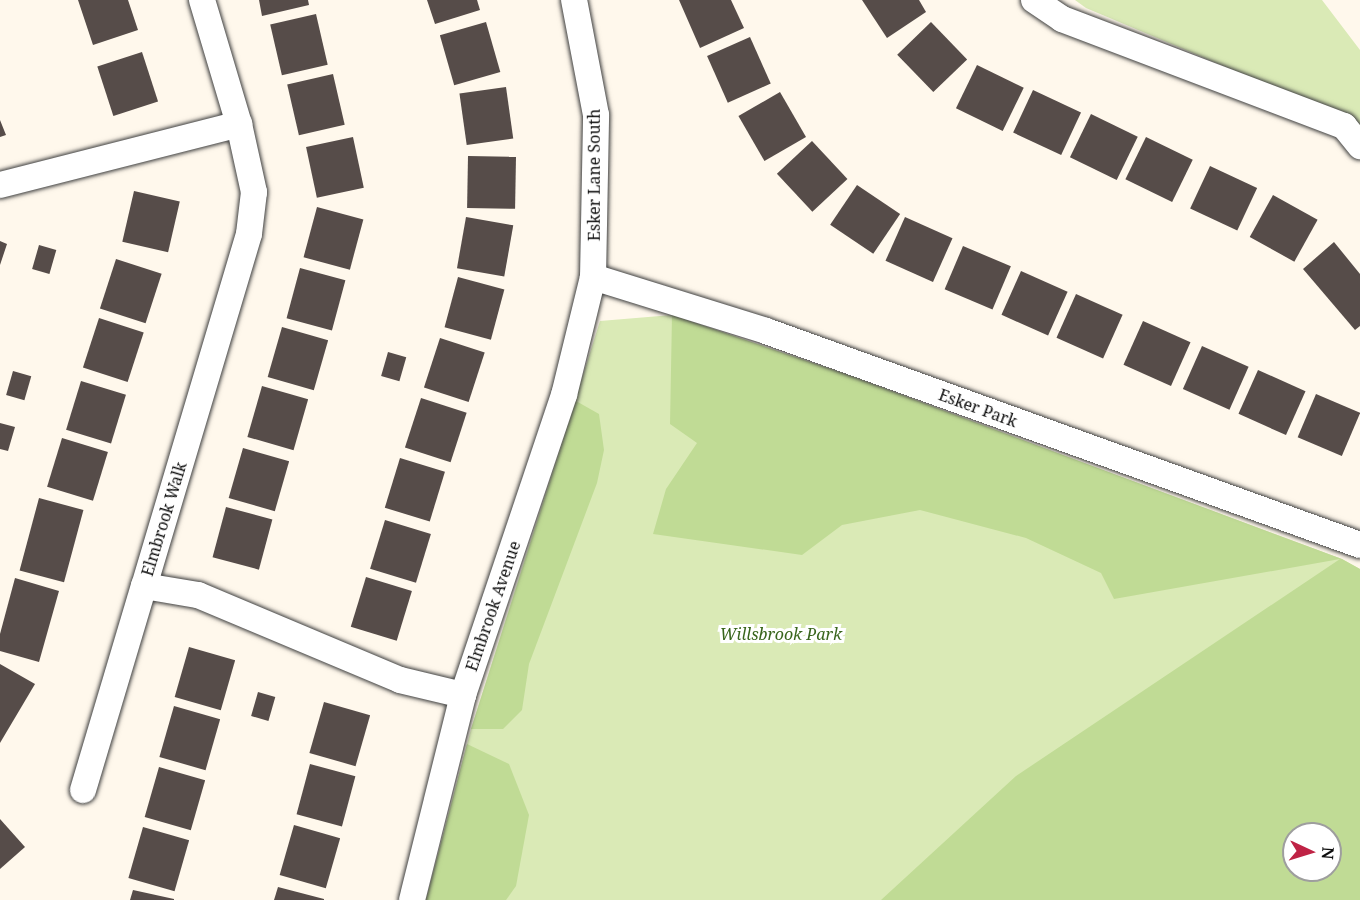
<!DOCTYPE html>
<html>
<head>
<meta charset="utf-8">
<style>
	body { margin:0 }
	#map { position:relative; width:1360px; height:900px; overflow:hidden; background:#fff8ec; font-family:"Noto Serif",serif }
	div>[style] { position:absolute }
	.green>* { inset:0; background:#daeab6 }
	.forest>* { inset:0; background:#c0db95 }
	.building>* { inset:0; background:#564c49; transform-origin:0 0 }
	.roads { filter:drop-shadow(0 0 2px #404040) drop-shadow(0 0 2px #404040) }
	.street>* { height:26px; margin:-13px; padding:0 13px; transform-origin:13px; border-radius:13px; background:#fff }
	span { translate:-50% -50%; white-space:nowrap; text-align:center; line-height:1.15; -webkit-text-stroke:6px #fff; paint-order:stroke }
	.street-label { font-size:16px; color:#0d0d0d }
	.park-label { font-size:16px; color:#38651c; font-style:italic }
	.north { position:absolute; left:1282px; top:822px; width:60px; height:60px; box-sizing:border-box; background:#fff; border:2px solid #9e9e9e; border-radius:50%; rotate:94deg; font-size:16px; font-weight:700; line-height:24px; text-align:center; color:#0d0d0d }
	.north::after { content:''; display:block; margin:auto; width:21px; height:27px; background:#bf2345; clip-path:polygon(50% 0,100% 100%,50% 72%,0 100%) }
</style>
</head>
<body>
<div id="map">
	<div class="green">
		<i style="clip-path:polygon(1075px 0,1322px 0,1360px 50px,1360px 133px,1349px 119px,1086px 8px)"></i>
		<i style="clip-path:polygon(evenodd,672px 315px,851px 376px,1342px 559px,1360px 569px,1360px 900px,426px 900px,471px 729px,600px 321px,672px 315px,1294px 834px,1330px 834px,1330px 870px,1294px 870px,1294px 834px)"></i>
	</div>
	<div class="forest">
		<i style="clip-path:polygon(evenodd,672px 315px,851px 376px,1342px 559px,1360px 569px,1360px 900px,881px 900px,1016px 776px,1340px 559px,1114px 599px,1101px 573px,1026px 538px,920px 510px,842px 525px,802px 555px,653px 534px,666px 489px,697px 443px,670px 424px,672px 315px,1294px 834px,1330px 834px,1330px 870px,1294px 870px,1294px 834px)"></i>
		<i style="clip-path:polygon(576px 401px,599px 414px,604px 450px,597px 483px,529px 664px,522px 710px,503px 729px,471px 729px)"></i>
		<i style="clip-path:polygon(467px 744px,509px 764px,529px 815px,516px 886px,506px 900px,426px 900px)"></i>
	</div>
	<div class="building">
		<i style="clip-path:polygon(78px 0,128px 0,138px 30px,93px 45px)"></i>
		<i style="clip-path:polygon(259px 0,308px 0,309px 5px,262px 16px)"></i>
		<i style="clip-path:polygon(427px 0,477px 0,480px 10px,435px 24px)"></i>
		<i style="clip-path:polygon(679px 0,731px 0,744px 28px,700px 48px)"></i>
		<i style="clip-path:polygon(862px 0,919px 0,926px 12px,887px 38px)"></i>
		<i style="left:316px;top:14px;width:52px;height:47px;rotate:77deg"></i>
		<i style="left:486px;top:22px;width:52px;height:48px;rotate:74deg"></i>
		<i style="left:931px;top:22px;width:52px;height:47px;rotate:46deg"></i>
		<i style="left:750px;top:37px;width:51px;height:47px;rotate:66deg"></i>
		<i style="left:142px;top:52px;width:52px;height:47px;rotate:72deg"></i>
		<i style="left:977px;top:65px;width:52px;height:48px;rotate:26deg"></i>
		<i style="left:333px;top:74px;width:52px;height:47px;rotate:77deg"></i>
		<i style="left:506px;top:87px;width:52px;height:47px;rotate:82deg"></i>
		<i style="left:1033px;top:90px;width:53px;height:47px;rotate:25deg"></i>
		<i style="left:780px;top:92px;width:52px;height:48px;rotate:60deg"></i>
		<i style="left:1091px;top:114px;width:52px;height:48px;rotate:26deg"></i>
		<i style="clip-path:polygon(0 120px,6px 135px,0 137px)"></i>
		<i style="left:353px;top:137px;width:52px;height:48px;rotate:78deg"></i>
		<i style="left:1146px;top:137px;width:52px;height:47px;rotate:26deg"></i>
		<i style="left:812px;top:141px;width:52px;height:48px;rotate:47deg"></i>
		<i style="left:468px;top:156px;width:48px;height:52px;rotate:1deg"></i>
		<i style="left:1210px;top:166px;width:52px;height:47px;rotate:25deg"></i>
		<i style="left:857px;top:185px;width:52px;height:48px;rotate:34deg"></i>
		<i style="left:134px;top:191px;width:47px;height:52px;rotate:13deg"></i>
		<i style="left:1273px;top:195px;width:51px;height:48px;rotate:29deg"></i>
		<i style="left:317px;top:207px;width:48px;height:52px;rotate:15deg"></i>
		<i style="left:466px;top:217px;width:48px;height:52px;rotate:10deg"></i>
		<i style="left:905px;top:217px;width:52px;height:48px;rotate:24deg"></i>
		<i style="clip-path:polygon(0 241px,7px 244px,0 265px)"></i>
		<i style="clip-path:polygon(1334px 242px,1360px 274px,1360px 326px,1355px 330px,1303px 269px)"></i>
		<i style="left:39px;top:245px;width:18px;height:25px;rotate:16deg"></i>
		<i style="left:963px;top:246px;width:52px;height:47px;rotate:23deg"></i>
		<i style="left:116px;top:259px;width:48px;height:52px;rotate:18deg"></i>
		<i style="left:300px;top:268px;width:47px;height:52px;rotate:15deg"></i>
		<i style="left:1021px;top:271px;width:51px;height:48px;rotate:24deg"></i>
		<i style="left:458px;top:277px;width:48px;height:52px;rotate:15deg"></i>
		<i style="left:1076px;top:294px;width:51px;height:48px;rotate:24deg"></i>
		<i style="left:99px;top:318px;width:47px;height:52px;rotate:18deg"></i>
		<i style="left:1143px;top:321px;width:52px;height:48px;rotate:24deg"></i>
		<i style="left:282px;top:327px;width:48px;height:52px;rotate:16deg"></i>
		<i style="left:440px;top:338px;width:47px;height:52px;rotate:18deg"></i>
		<i style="left:1202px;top:346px;width:51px;height:47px;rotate:24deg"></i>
		<i style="left:388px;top:352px;width:19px;height:25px;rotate:16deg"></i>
		<i style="left:1258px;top:370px;width:52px;height:48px;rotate:24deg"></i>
		<i style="left:13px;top:371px;width:19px;height:25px;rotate:16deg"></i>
		<i style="left:81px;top:381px;width:47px;height:51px;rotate:17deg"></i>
		<i style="left:262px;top:386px;width:48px;height:53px;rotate:16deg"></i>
		<i style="left:1316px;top:394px;width:48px;height:47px;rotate:23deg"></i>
		<i style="left:421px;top:398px;width:48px;height:52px;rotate:18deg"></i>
		<i style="clip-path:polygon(0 423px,15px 427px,8px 451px,0 449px)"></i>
		<i style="left:62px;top:438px;width:48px;height:51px;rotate:17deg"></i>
		<i style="left:243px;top:448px;width:48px;height:52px;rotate:16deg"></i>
		<i style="left:400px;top:458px;width:47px;height:52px;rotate:17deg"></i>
		<i style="left:39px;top:498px;width:46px;height:75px;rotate:15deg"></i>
		<i style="left:226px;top:507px;width:48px;height:52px;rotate:15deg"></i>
		<i style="left:385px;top:520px;width:48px;height:51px;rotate:17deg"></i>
		<i style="left:366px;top:577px;width:48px;height:52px;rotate:17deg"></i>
		<i style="clip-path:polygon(15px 578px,59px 591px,39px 662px,0 651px,0 634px)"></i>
		<i style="left:189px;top:647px;width:48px;height:52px;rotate:16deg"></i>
		<i style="clip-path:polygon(0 664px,35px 684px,0 743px)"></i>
		<i style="left:258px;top:692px;width:18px;height:25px;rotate:16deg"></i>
		<i style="left:324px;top:702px;width:48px;height:53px;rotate:16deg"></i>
		<i style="left:174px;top:706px;width:48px;height:53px;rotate:16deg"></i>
		<i style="left:310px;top:764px;width:47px;height:52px;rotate:15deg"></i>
		<i style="left:159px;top:767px;width:48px;height:52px;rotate:16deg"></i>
		<i style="clip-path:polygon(0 819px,25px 847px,0 869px)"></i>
		<i style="left:294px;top:825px;width:48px;height:52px;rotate:16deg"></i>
		<i style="left:143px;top:827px;width:48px;height:53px;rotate:16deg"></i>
		<i style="clip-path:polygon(278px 887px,324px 899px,324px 900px,274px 900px)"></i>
		<i style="clip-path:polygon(133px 890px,174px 899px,174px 900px,130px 900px)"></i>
	</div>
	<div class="roads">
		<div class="street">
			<i style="left:202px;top:0;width:129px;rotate:73.4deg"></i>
			<i style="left:239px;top:124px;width:70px;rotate:77.6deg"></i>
			<i style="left:254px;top:192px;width:42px;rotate:96.8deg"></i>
			<i style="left:249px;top:234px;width:367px;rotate:106.6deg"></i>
			<i style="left:144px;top:586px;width:55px;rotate:9.5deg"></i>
			<i style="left:198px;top:595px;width:219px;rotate:22.8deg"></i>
			<i style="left:400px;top:680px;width:65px;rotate:13.4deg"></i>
			<i style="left:1034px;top:0;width:34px;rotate:34deg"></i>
			<i style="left:1062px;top:19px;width:302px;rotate:20.8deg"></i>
			<i style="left:1344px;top:126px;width:26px;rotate:51deg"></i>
			<i style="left:0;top:185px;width:247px;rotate:-14.3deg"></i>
			<i style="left:593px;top:277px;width:181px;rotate:17.3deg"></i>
			<i style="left:766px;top:331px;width:631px;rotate:19.81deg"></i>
			<i style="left:83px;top:790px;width:213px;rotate:-73.4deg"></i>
			<i style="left:412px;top:900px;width:211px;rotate:-76deg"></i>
			<i style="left:463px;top:695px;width:317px;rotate:-71.4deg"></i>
			<i style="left:564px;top:395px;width:122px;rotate:-76.2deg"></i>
			<i style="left:593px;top:277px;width:162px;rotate:-88.9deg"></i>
			<i style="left:596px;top:115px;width:117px;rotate:-100.8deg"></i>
		</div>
	</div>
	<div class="street-label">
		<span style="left:594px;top:175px;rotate:-90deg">Esker Lane South</span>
		<span style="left:978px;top:408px;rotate:20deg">Esker Park</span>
		<span style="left:164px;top:519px;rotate:-73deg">Elmbrook Walk</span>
		<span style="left:493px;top:606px;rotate:-71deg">Elmbrook Avenue</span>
	</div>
	<div class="park-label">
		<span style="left:781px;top:634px">Willsbrook Park</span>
	</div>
	<div class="north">N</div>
</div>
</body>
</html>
